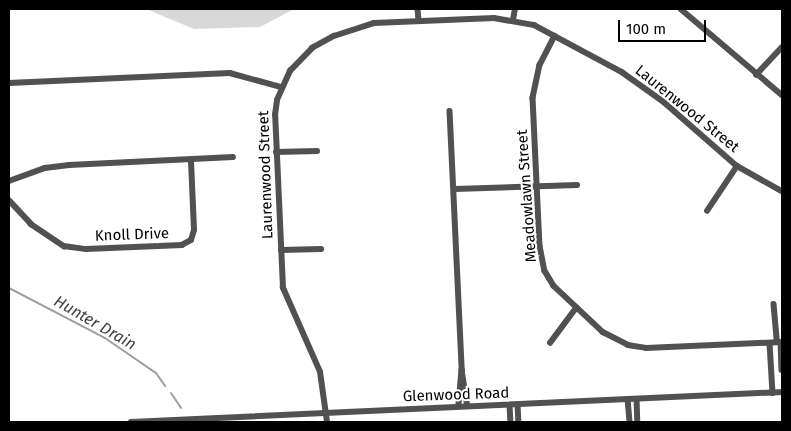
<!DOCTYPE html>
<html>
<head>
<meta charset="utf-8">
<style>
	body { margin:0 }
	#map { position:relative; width:791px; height:431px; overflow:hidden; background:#fff; font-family:"Fira Sans",sans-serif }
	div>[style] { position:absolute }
	.green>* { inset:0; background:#d8d8d8 }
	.stream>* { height:2px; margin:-1px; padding:0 1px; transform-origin:1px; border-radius:1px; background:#9f9f9f }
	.minor>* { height:5.5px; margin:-2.75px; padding:0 2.75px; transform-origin:2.75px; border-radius:2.75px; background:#515151 }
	span { translate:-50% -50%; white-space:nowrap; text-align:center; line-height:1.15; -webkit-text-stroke:4px #fff; paint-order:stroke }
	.street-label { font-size:15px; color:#000 }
	.water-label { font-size:16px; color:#404040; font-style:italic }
	.frame { position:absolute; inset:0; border:10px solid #000; pointer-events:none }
	.scale { position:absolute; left:618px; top:20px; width:88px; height:22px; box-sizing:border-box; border:2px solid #000; border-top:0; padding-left:6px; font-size:15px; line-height:18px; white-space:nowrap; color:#000; -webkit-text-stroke:4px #fff; paint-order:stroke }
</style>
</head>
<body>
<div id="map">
	<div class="green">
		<i style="clip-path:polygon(146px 9px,294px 9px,260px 27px,194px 29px)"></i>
	</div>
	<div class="stream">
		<i style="left:9px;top:288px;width:108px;rotate:27.5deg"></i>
		<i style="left:105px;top:338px;width:62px;rotate:34.5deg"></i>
		<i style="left:156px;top:373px;width:16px;rotate:55deg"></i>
		<i style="left:171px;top:393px;width:18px;rotate:56deg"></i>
	</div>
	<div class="minor">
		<i style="left:418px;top:9px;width:12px;rotate:85deg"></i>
		<i style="left:681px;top:9px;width:133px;rotate:40.4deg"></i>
		<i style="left:513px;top:20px;width:11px;rotate:-80deg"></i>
		<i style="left:555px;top:36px;width:33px;rotate:117deg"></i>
		<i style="left:540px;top:65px;width:34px;rotate:102deg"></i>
		<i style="left:533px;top:98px;width:148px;rotate:87.3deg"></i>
		<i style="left:540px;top:246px;width:25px;rotate:79deg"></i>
		<i style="left:545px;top:271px;width:17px;rotate:59deg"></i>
		<i style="left:554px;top:286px;width:67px;rotate:43.2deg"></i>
		<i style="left:603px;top:332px;width:28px;rotate:27deg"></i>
		<i style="left:628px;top:345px;width:18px;rotate:9deg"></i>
		<i style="left:646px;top:348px;width:136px;rotate:-2.5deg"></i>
		<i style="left:756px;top:75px;width:38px;rotate:-47deg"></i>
		<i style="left:9px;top:83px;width:221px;rotate:-2.6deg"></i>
		<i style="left:230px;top:73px;width:53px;rotate:15.4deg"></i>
		<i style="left:450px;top:111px;width:259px;rotate:87.3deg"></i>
		<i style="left:462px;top:370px;width:37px;rotate:95deg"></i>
		<i style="left:276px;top:152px;width:41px;rotate:-1.4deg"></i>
		<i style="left:9px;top:181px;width:38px;rotate:-20deg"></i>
		<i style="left:45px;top:168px;width:24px;rotate:-7deg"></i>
		<i style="left:69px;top:165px;width:164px;rotate:-2.8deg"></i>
		<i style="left:455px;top:189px;width:122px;rotate:-1.9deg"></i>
		<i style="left:9px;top:200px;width:33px;rotate:47deg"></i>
		<i style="left:31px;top:224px;width:40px;rotate:34deg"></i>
		<i style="left:64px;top:246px;width:22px;rotate:8deg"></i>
		<i style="left:86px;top:249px;width:96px;rotate:-2.4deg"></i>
		<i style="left:182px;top:245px;width:10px;rotate:-29deg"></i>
		<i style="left:191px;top:240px;width:10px;rotate:-73deg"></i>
		<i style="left:194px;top:230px;width:70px;rotate:-92.5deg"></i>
		<i style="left:707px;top:211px;width:54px;rotate:-56.3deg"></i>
		<i style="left:281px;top:250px;width:40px;rotate:-1.4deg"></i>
		<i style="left:774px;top:304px;width:38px;rotate:85deg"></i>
		<i style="left:781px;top:342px;width:28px;rotate:88deg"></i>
		<i style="left:550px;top:343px;width:44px;rotate:-53.4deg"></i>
		<i style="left:770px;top:343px;width:50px;rotate:86.6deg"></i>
		<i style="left:462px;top:370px;width:36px;rotate:81deg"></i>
		<i style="left:628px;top:399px;width:23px;rotate:85deg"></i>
		<i style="left:637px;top:399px;width:23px;rotate:88deg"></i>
		<i style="left:510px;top:405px;width:17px;rotate:87deg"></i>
		<i style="left:518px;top:405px;width:17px;rotate:87deg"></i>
		<i style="left:131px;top:422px;width:652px;rotate:-2.64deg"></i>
		<i style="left:327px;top:422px;width:50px;rotate:-98deg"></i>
		<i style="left:320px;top:372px;width:92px;rotate:-113.8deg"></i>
		<i style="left:283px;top:288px;width:173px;rotate:-92.6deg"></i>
		<i style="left:275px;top:115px;width:15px;rotate:-82deg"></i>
		<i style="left:277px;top:100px;width:32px;rotate:-66deg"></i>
		<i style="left:290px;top:71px;width:32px;rotate:-46deg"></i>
		<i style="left:312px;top:48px;width:25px;rotate:-29deg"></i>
		<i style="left:334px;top:36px;width:42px;rotate:-18deg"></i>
		<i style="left:374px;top:23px;width:120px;rotate:-2.4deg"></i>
		<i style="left:494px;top:18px;width:41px;rotate:9.9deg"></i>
		<i style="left:534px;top:25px;width:100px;rotate:28.1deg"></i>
		<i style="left:622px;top:72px;width:52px;rotate:35.5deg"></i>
		<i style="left:664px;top:102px;width:97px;rotate:41.2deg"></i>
		<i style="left:737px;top:166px;width:51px;rotate:29.1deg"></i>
	</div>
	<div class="street-label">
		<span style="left:687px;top:109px;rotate:39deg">Laurenwood Street</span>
		<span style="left:266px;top:175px;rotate:-92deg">Laurenwood Street</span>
		<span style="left:527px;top:196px;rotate:-94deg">Meadowlawn Street</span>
		<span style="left:132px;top:235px;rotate:-2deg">Knoll Drive</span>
		<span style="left:456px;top:395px;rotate:-2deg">Glenwood Road</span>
	</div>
	<div class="water-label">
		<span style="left:95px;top:323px;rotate:30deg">Hunter Drain</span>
	</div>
	<div class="frame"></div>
	<div class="scale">100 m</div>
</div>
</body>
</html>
